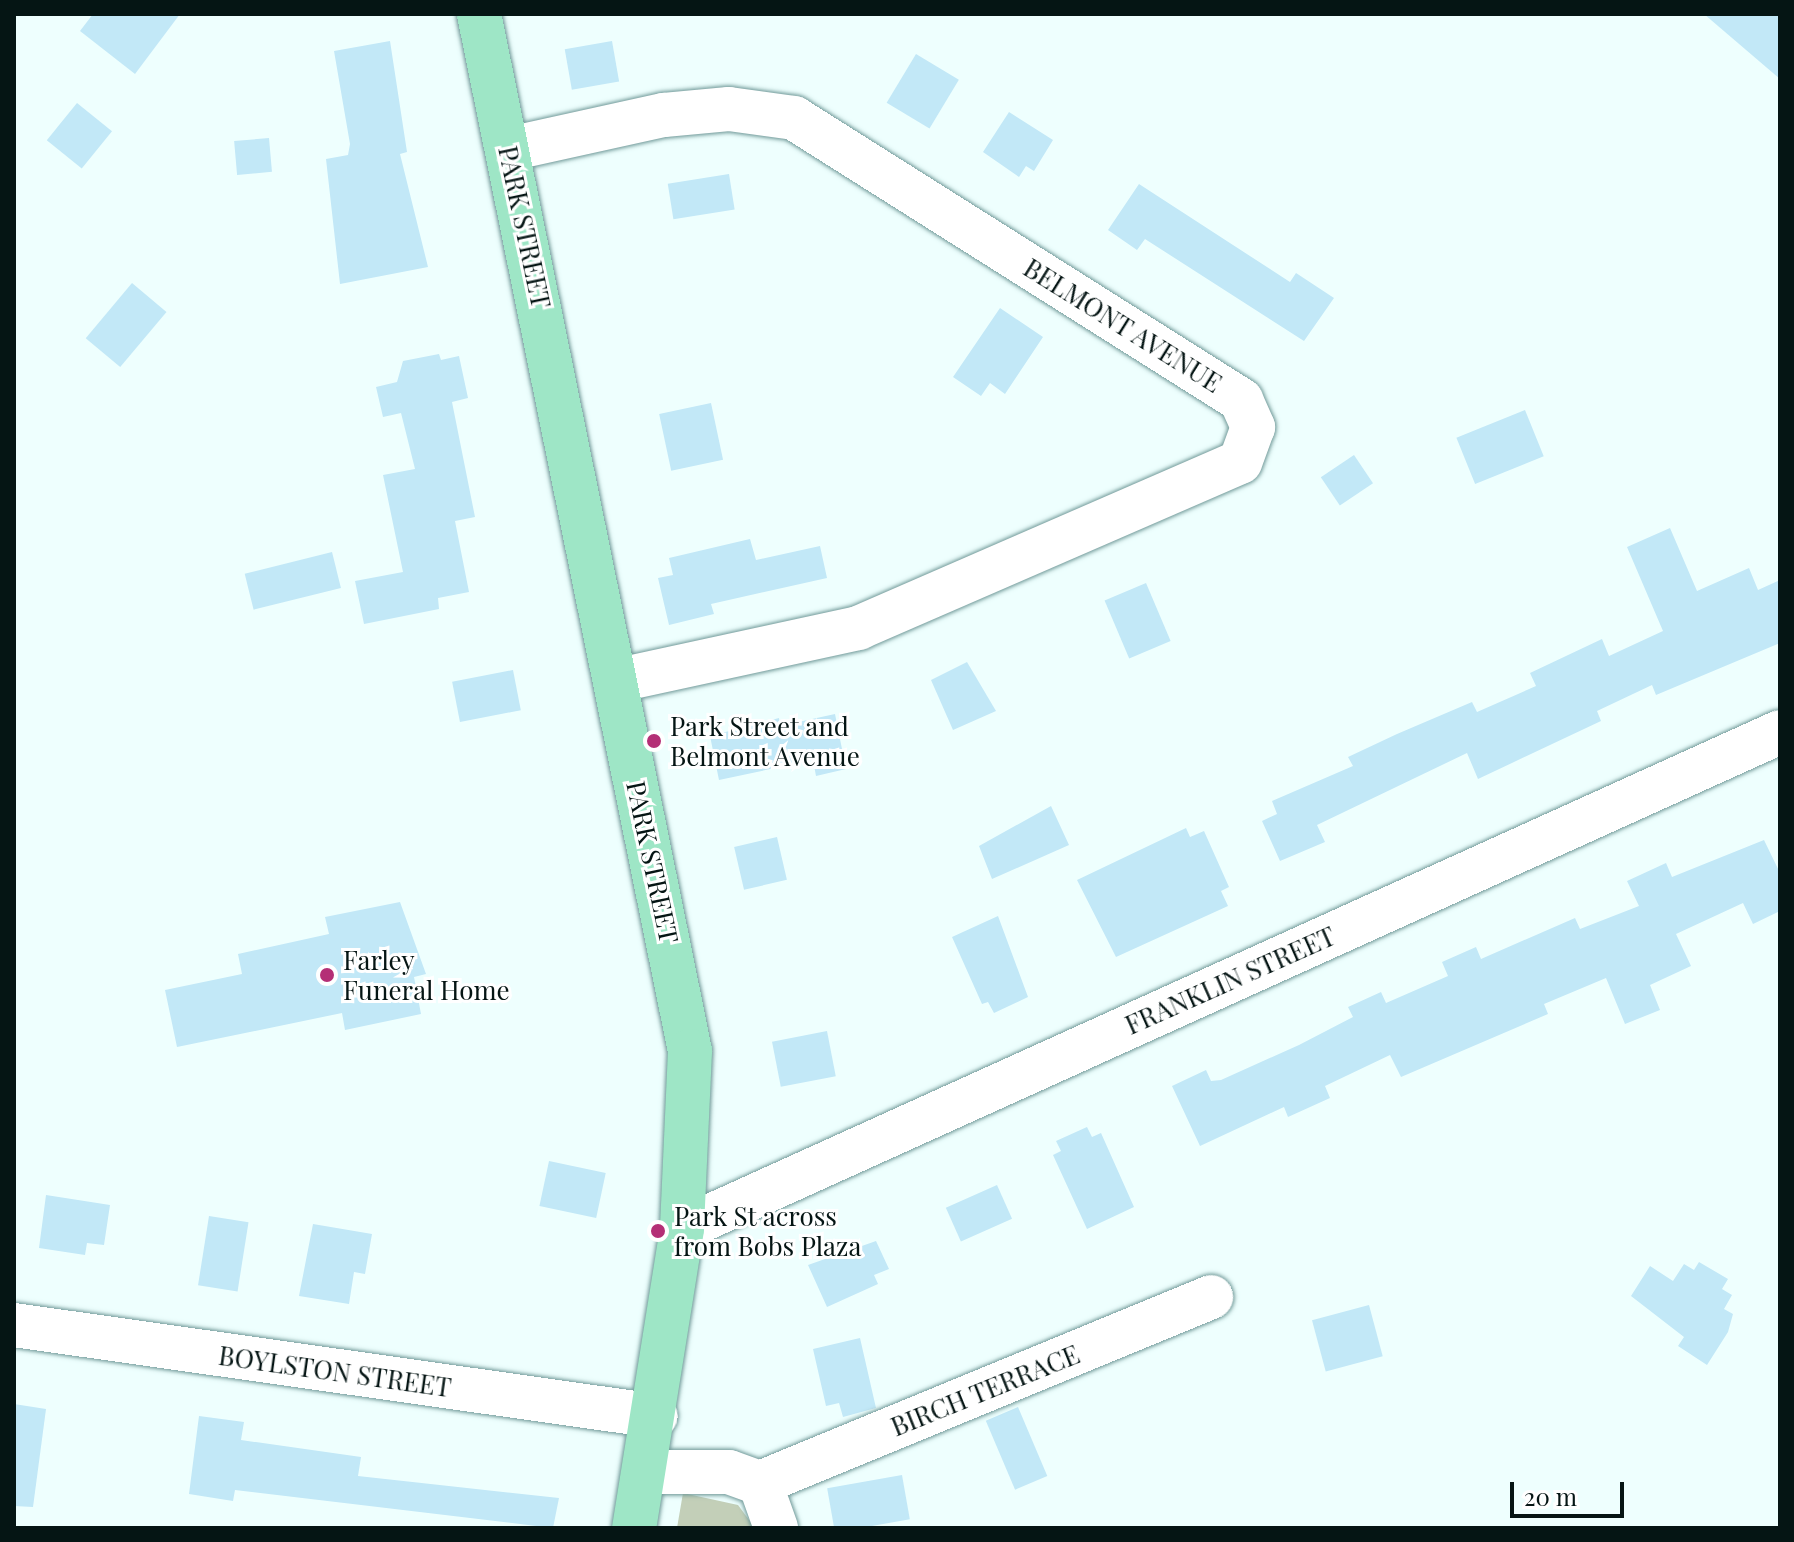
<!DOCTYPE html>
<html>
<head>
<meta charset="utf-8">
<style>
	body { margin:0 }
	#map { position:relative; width:1794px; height:1542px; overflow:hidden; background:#eefffe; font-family:"Playfair Display",serif }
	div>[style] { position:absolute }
	.green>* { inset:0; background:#c3cfb8 }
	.building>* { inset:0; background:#c2e8f7; transform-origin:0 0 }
	.roads { filter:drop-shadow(0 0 2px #719a99) drop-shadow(0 0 2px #719a99) }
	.minor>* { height:44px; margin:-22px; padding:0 22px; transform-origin:22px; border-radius:22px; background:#fff }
	.major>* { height:44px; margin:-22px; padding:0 22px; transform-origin:22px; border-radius:22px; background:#9ee6c6 }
	.dots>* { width:22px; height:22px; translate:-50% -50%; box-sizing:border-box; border:4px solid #fff; border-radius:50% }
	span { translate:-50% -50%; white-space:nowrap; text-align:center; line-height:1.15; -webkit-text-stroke:6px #fff; paint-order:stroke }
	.street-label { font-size:26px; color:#051514 }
	.poi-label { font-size:26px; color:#051514 }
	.left { translate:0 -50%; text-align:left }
	.frame { position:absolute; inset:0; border:16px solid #051514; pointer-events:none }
	.scale { position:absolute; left:1510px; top:1482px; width:114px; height:36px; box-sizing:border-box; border:4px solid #051514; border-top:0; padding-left:10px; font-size:24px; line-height:28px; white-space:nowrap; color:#051514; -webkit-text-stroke:6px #fff; paint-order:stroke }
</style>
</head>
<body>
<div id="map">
	<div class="green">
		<i style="clip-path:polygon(683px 1493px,738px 1505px,755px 1528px,677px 1528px)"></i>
	</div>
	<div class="building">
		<i style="clip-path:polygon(93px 14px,180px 14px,135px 74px,80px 31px)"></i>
		<i style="clip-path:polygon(1704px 14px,1780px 14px,1780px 79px)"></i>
		<i style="clip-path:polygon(390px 41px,407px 152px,400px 154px,428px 267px,340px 284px,326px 159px,348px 155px,350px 144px,334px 51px)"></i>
		<i style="left:612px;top:41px;width:41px;height:48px;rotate:80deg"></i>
		<i style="left:916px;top:54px;width:50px;height:57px;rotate:31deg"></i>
		<i style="left:77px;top:103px;width:45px;height:48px;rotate:39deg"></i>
		<i style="clip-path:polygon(1009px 112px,1053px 140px,1034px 171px,1026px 166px,1019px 177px,983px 152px)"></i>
		<i style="left:269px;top:138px;width:34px;height:35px;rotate:85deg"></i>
		<i style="left:729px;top:174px;width:36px;height:62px;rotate:81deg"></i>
		<i style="clip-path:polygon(1139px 184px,1290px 282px,1296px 273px,1334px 298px,1304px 341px,1145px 239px,1137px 250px,1108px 230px)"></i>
		<i style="left:132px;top:283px;width:45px;height:72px;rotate:40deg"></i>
		<i style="clip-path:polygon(1000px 308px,1043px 337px,1005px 394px,990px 383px,981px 396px,953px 377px)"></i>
		<i style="clip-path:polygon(439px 354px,441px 360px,459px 356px,468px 398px,452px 402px,475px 517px,455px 521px,469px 592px,438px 598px,439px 609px,364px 624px,355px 581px,403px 572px,383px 475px,415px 469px,401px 413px,383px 417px,376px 387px,397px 382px,403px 361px)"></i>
		<i style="left:711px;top:403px;width:58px;height:53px;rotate:78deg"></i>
		<i style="left:1525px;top:410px;width:50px;height:74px;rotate:68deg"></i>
		<i style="left:1354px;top:455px;width:34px;height:40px;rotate:56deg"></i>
		<i style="clip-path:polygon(1670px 528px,1697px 591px,1749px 568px,1758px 590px,1780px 580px,1780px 643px,1656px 695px,1652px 685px,1597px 711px,1601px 721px,1478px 779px,1467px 753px,1317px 825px,1325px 842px,1280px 861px,1262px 821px,1277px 814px,1272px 801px,1353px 766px,1348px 757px,1397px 734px,1472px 702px,1477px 712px,1536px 686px,1530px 673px,1602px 639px,1609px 656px,1663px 631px,1627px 547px)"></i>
		<i style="clip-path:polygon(750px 539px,756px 560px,820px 546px,827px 578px,711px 604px,714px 614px,669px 625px,658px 578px,673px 575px,669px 558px)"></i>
		<i style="left:332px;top:552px;width:37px;height:90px;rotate:76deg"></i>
		<i style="left:1146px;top:583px;width:63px;height:45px;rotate:67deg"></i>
		<i style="clip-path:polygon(967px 662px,996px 711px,953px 730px,931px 680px)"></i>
		<i style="left:513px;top:670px;width:41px;height:62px;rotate:79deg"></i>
		<i style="clip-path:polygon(835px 714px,846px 769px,816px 776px,813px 760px,719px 780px,710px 736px,779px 718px,780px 726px)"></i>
		<i style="clip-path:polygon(1051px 806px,1069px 845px,992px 879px,979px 846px)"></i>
		<i style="clip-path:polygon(1186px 828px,1190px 837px,1204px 831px,1229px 887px,1221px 891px,1228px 906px,1116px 957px,1077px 880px)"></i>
		<i style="left:777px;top:837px;width:44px;height:44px;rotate:77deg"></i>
		<i style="clip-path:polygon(1764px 840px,1780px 873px,1780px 911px,1753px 924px,1743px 903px,1676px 934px,1691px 966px,1650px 985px,1660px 1010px,1625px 1024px,1606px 978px,1544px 1004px,1548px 1014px,1401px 1077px,1390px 1055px,1325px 1086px,1330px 1098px,1288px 1117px,1284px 1107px,1200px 1146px,1172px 1086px,1206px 1070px,1211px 1081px,1221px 1080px,1299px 1045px,1353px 1017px,1348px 1007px,1381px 992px,1386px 1003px,1448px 976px,1442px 962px,1476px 947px,1481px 959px,1575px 918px,1580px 929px,1639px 906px,1627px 881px,1666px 863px,1672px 877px)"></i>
		<i style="clip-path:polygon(400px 902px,426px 974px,414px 977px,421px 1014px,345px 1030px,342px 1013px,177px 1047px,165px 990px,242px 974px,238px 954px,329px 934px,325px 917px)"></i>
		<i style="clip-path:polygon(998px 916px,1028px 997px,994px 1013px,988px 1002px,982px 1004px,952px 937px)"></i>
		<i style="left:827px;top:1031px;width:46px;height:56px;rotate:79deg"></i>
		<i style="clip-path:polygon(1087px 1127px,1092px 1137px,1101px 1133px,1134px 1207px,1087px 1229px,1053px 1155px,1061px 1151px,1056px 1141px)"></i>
		<i style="left:549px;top:1161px;width:58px;height:46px;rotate:12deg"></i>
		<i style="left:997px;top:1185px;width:37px;height:56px;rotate:66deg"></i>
		<i style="clip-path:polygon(46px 1195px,110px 1205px,104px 1245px,87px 1243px,85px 1255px,39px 1248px)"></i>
		<i style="left:209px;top:1216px;width:40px;height:70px;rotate:9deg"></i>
		<i style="clip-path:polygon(313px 1224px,372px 1234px,365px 1274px,354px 1272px,349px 1304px,299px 1296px)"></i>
		<i style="clip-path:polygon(876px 1241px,889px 1269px,874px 1275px,878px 1284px,827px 1307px,808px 1265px)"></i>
		<i style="clip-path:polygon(1699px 1262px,1728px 1279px,1722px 1289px,1732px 1295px,1724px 1309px,1733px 1314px,1728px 1332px,1707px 1365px,1678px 1346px,1684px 1337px,1631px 1296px,1650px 1266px,1673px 1281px,1684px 1264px,1694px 1270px)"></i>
		<i style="left:1369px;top:1305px;width:53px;height:59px;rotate:75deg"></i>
		<i style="clip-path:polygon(860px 1338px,876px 1408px,843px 1417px,839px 1403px,826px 1406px,813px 1349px)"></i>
		<i style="clip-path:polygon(14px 1404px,46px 1409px,33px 1507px,14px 1506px)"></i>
		<i style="left:1018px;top:1407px;width:75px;height:35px;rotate:67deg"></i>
		<i style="clip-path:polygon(199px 1416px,244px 1422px,241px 1440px,361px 1457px,358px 1476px,559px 1498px,553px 1528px,235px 1490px,233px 1501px,189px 1494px)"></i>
		<i style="left:902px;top:1475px;width:45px;height:76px;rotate:80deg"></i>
	</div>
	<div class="roads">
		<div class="minor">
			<i style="left:509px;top:149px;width:159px;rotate:-12.4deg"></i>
			<i style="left:664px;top:115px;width:65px;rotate:-5.3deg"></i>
			<i style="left:729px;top:109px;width:66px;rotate:7.9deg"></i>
			<i style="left:794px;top:118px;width:529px;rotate:32.25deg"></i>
			<i style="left:1241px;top:400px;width:30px;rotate:66deg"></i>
			<i style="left:1253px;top:427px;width:37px;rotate:110deg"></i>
			<i style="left:1240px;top:462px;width:416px;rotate:156.5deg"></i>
			<i style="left:859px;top:628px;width:246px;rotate:167.8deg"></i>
			<i style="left:682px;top:1229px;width:1205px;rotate:-24.35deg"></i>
			<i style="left:14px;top:1325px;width:648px;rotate:8.07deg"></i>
			<i style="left:646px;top:1472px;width:83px"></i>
			<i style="left:729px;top:1472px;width:33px;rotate:20deg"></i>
			<i style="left:760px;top:1483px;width:48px;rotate:70.4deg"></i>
			<i style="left:760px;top:1483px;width:488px;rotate:-22.4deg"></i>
		</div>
		<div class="major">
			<i style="left:479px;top:14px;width:1058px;rotate:78.5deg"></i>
			<i style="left:690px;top:1051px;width:178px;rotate:92.6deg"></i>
			<i style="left:682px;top:1229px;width:303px;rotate:99.1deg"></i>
		</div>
	</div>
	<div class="dots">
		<i style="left:654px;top:741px;background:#b42f76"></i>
		<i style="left:327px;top:975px;background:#b42f76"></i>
		<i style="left:658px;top:1231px;background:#b42f76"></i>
	</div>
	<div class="street-label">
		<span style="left:525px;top:227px;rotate:78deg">PARK STREET</span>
		<span style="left:1123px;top:325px;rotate:32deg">BELMONT AVENUE</span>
		<span style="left:653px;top:862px;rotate:78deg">PARK STREET</span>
		<span style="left:1230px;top:980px;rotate:-24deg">FRANKLIN STREET</span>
		<span style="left:335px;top:1371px;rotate:8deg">BOYLSTON STREET</span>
		<span style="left:985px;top:1390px;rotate:-22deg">BIRCH TERRACE</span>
	</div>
	<div class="poi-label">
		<span class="left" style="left:670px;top:741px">Park Street and<br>Belmont Avenue</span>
		<span class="left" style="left:343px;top:975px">Farley<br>Funeral Home</span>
		<span class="left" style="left:674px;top:1231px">Park St across<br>from Bobs Plaza</span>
	</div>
	<div class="frame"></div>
	<div class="scale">20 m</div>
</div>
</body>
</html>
